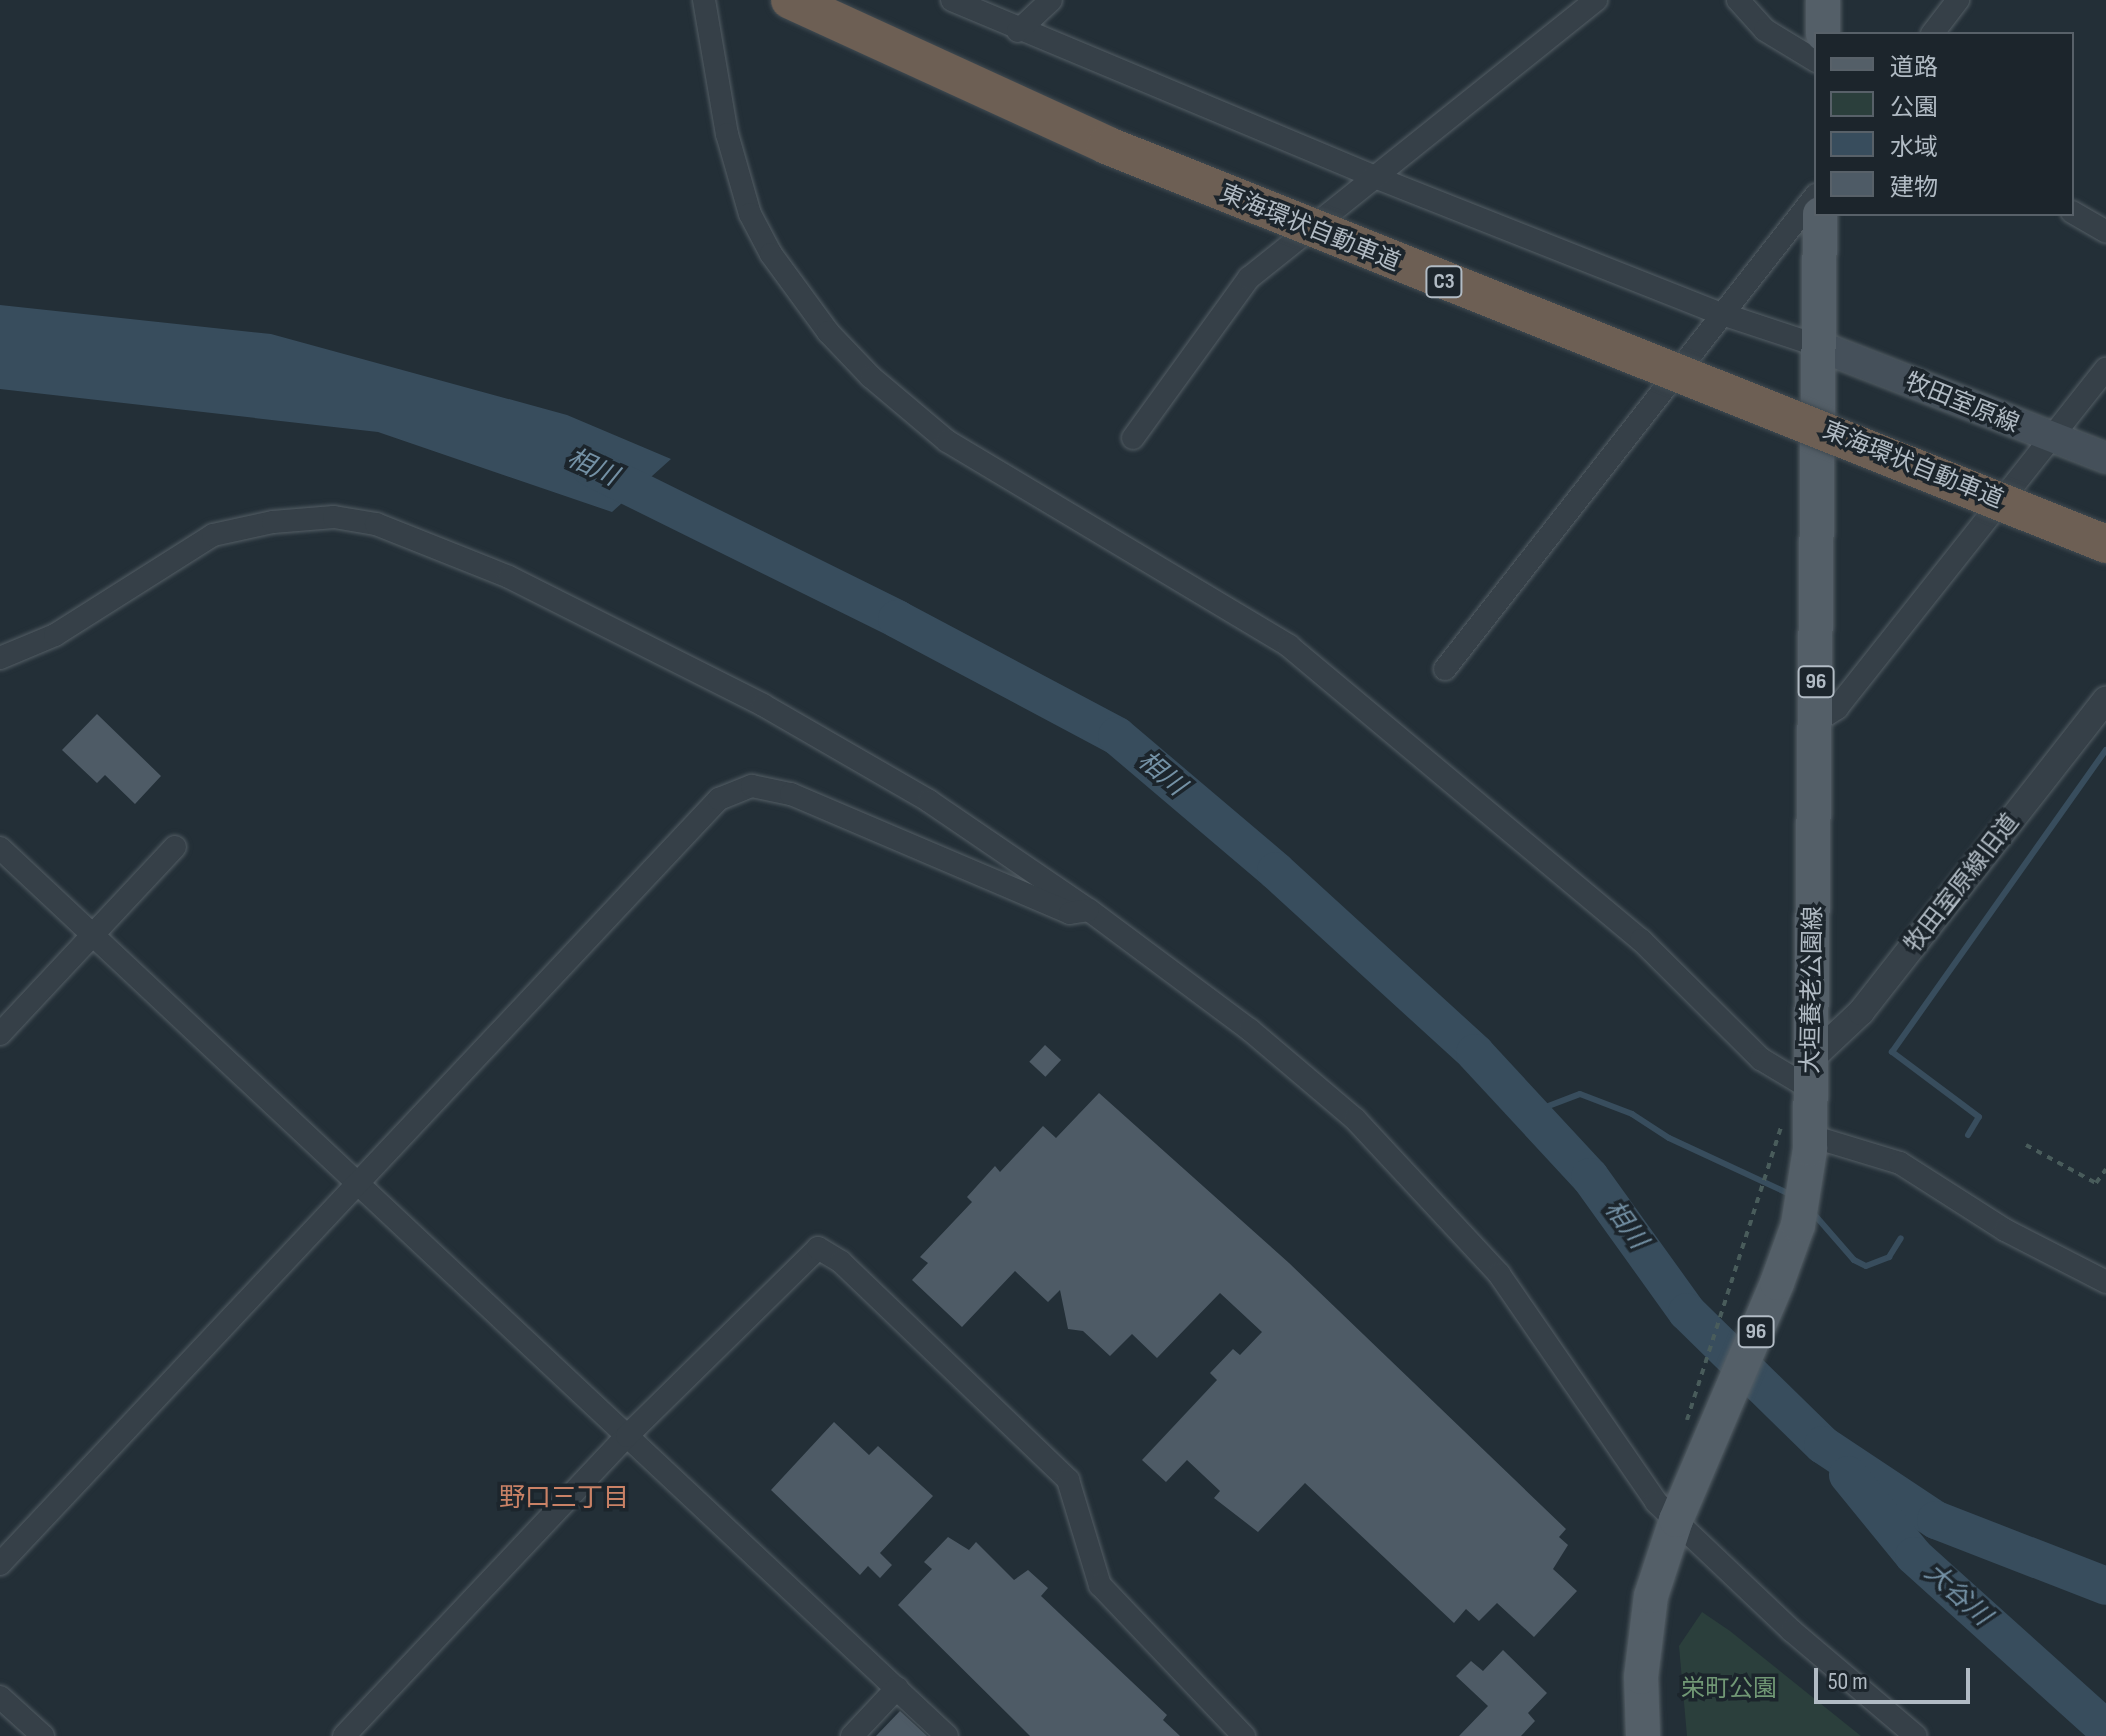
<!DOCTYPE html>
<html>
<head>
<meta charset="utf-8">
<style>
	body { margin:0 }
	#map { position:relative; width:2106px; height:1736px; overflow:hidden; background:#232f37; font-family:"Sofia Sans Condensed","Noto Sans JP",sans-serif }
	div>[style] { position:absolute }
	.green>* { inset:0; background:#2b3f3c }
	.water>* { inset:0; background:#384d5d }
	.stream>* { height:6px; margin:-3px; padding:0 3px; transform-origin:3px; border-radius:3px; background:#384d5d }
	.river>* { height:38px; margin:-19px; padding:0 19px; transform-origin:19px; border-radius:19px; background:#384d5d }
	.building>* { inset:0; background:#4e5b66; transform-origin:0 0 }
	.path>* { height:4px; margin-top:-2px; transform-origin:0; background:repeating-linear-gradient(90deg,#495c5b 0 6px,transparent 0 12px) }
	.roads { filter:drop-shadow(0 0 2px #545e65) drop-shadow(0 0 2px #545e65) }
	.minor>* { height:22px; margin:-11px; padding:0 11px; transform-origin:11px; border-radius:11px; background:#364048 }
	.tertiary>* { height:26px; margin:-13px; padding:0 13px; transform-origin:13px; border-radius:13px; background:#364048 }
	.secondary>* { height:30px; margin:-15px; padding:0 15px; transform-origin:15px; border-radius:15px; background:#45505a }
	.primary>* { height:34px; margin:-17px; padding:0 17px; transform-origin:17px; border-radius:17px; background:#545f68 }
	.bridges { filter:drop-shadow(0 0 2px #414b52) drop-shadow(0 0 2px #414b52) }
	.motorway-bridge>* { height:38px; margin:-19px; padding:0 19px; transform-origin:19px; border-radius:19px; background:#6d5f54 }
	span { translate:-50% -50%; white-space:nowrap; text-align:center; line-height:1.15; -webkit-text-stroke:7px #1c252c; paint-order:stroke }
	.shield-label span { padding:2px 6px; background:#1c252c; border:2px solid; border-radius:6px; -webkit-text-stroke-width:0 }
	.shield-label { font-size:22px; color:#b1bbc4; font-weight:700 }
	.street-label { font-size:24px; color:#b1bbc4 }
	.park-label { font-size:24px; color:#719875 }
	.water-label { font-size:26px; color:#7491a5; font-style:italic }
	.neighbourhood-label { font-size:26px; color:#ca8266 }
	.legend { position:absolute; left:1814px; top:32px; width:260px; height:184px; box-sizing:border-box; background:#1c252c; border:2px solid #586169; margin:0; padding:10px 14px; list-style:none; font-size:24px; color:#b1bbc4 }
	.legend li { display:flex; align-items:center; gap:16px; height:40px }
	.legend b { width:40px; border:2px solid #586169 }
	.scale { position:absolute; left:1814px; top:1668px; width:156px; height:36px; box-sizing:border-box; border:4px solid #b1bbc4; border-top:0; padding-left:10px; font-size:24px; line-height:28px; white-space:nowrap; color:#b1bbc4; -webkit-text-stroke:6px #1c252c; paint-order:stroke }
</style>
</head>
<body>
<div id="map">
	<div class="green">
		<i style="clip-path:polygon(1702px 1612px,1730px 1631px,1861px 1736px,1687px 1736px,1679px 1646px)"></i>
	</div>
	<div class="water">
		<i style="clip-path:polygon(0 305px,271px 334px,567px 415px,671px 459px,612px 512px,378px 432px,0 389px)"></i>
	</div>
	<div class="stream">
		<i style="left:1530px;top:1113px;width:53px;rotate:-20.8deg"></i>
		<i style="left:1580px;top:1094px;width:56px;rotate:21deg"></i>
		<i style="left:1632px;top:1114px;width:44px;rotate:33deg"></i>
		<i style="left:1669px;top:1138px;width:136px;rotate:24.9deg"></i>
		<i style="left:1968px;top:1135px;width:21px;rotate:-59deg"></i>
		<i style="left:1979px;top:1117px;width:109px;rotate:-143.2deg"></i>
		<i style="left:1892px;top:1052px;width:370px;rotate:-54.7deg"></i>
		<i style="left:1813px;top:1213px;width:62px;rotate:48.9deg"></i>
		<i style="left:1854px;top:1260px;width:13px;rotate:27deg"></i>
		<i style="left:1866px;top:1266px;width:25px;rotate:-21deg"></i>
		<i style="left:1889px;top:1257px;width:22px;rotate:-58deg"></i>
	</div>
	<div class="river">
		<i style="left:590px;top:467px;width:343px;rotate:26.3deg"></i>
		<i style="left:897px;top:619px;width:249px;rotate:28deg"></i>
		<i style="left:1117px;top:736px;width:209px;rotate:40.3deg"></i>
		<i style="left:1276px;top:871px;width:270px;rotate:42.4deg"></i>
		<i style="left:1475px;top:1053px;width:169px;rotate:47.2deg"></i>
		<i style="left:1590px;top:1177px;width:166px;rotate:54.3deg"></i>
		<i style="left:1687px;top:1312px;width:190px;rotate:44.4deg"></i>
		<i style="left:1823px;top:1445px;width:136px;rotate:33.6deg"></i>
		<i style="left:1936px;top:1520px;width:182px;rotate:21.2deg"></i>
		<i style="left:1848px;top:1475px;width:104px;rotate:50.8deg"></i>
		<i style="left:1914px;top:1556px;width:258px;rotate:42deg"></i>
	</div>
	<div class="building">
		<i style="clip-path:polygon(97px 714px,161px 776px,135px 804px,105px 775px,97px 783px,62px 750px)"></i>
		<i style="left:1045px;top:1045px;width:22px;height:23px;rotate:43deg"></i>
		<i style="clip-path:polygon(1099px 1093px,1289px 1263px,1566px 1529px,1559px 1537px,1568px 1545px,1553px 1569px,1577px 1591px,1534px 1637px,1497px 1603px,1479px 1621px,1466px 1609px,1454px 1623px,1305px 1483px,1258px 1532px,1214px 1498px,1220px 1491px,1187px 1460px,1166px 1482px,1142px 1460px,1217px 1380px,1210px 1373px,1233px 1349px,1240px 1355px,1262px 1332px,1220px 1293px,1157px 1358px,1132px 1334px,1110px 1356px,1083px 1331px,1068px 1329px,1060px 1290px,1048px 1302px,1015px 1271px,962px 1327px,912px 1280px,928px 1263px,920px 1257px,972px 1202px,967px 1197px,995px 1166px,1000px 1172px,1043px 1126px,1056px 1138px)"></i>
		<i style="clip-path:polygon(834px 1422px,869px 1455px,878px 1446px,933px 1496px,880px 1553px,892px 1565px,880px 1578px,868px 1566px,860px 1575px,771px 1490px)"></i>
		<i style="clip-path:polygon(948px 1537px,969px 1550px,976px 1542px,1014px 1580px,1028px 1570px,1048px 1588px,1041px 1596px,1167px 1715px,1163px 1720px,1180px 1736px,1030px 1736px,898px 1605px,932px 1569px,924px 1562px)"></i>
		<i style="clip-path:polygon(1503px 1650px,1547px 1693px,1528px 1713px,1535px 1721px,1521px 1736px,1459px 1736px,1488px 1706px,1456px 1676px,1471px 1661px,1483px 1671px)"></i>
		<i style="clip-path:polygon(900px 1711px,927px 1736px,876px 1736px)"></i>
	</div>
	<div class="path">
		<i style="left:2026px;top:1145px;width:80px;rotate:28.5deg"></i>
		<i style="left:2096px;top:1183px;width:17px;rotate:-54deg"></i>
		<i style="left:1687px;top:1420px;width:311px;rotate:-72.2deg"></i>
	</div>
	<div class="roads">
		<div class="minor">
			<i style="left:704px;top:0;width:136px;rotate:80.3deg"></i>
			<i style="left:727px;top:134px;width:83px;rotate:74deg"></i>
			<i style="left:750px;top:214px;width:45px;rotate:62.3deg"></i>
			<i style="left:771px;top:254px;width:97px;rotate:53.8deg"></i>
			<i style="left:828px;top:332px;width:62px;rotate:46.3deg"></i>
			<i style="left:871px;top:377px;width:99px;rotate:40.1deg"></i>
			<i style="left:947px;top:441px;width:399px;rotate:30.9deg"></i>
			<i style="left:1289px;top:646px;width:459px;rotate:39.9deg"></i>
			<i style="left:1641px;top:940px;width:169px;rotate:44.8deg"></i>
			<i style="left:1761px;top:1059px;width:58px;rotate:31deg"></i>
			<i style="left:952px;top:0;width:459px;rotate:22.7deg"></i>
			<i style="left:1375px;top:177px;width:370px;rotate:21.6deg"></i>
			<i style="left:1719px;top:313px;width:105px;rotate:18.3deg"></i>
			<i style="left:1738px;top:0;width:40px;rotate:48deg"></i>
			<i style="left:1765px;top:30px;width:60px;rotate:31.3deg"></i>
			<i style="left:1018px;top:31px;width:45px;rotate:-43.2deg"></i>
			<i style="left:1932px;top:34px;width:43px;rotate:-52.6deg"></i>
			<i style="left:2072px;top:212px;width:39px;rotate:30deg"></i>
			<i style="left:1133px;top:438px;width:198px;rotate:-54.1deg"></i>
			<i style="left:1249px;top:278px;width:445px;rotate:-38.7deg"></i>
			<i style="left:0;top:658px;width:60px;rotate:-22.7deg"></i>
			<i style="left:55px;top:635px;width:187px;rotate:-32.3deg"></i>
			<i style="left:213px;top:535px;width:61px;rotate:-12.2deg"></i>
			<i style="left:273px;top:522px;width:61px;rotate:-4.7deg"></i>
			<i style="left:334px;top:517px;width:43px;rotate:9.5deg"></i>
			<i style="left:376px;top:524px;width:143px;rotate:21.7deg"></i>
			<i style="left:509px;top:577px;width:284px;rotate:26.7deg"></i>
			<i style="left:763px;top:705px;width:192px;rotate:30deg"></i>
			<i style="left:929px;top:801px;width:194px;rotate:34.3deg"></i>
			<i style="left:1089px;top:910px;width:201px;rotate:36.7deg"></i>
			<i style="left:1250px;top:1030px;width:138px;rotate:40.3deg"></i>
			<i style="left:1355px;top:1119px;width:212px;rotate:47.1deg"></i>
			<i style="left:1499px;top:1274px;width:277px;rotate:55.4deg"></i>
			<i style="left:1656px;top:1502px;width:187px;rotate:43.5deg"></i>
			<i style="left:1792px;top:1631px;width:162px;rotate:40.3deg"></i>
			<i style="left:1445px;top:669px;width:602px;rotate:-51.95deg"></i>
			<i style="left:1815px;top:722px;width:26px;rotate:-32deg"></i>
			<i style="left:1837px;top:708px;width:433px;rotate:-51.6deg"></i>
			<i style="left:0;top:848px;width:1298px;rotate:43.16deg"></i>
			<i style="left:0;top:1034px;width:256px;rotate:-46.9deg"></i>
			<i style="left:1811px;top:1136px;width:93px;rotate:16.9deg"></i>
			<i style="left:1900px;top:1163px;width:125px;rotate:32.5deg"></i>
			<i style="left:2005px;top:1230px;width:114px;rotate:27.2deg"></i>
			<i style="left:0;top:1564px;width:1050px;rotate:-46.78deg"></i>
			<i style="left:719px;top:799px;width:35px;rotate:-22deg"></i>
			<i style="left:752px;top:786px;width:40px;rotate:12deg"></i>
			<i style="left:791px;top:794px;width:303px;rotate:23.1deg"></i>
			<i style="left:1070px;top:913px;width:18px;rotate:-9deg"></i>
			<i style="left:0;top:1697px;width:58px;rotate:42.2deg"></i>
			<i style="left:344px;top:1736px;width:412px;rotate:-46.7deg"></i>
			<i style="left:627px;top:1436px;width:268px;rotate:-44.5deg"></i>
			<i style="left:818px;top:1248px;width:27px;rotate:31deg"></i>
			<i style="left:841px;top:1262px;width:315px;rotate:43.8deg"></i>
			<i style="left:1068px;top:1480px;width:110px;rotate:73.1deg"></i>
			<i style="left:1100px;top:1585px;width:209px;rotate:46.4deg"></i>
			<i style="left:852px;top:1736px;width:66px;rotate:-46.8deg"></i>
		</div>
		<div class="tertiary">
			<i style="left:1811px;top:1059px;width:69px;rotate:-43.2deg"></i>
			<i style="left:1861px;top:1012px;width:397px;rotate:-51.9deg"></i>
		</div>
		<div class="secondary">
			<i style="left:1819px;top:346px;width:308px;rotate:21.3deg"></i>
		</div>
		<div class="primary">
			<i style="left:1823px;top:34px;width:34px;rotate:-90deg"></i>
			<i style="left:1643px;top:1736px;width:59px;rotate:-91.9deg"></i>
			<i style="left:1641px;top:1677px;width:82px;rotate:-83deg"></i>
			<i style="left:1651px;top:1596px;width:80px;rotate:-71.8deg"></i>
			<i style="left:1676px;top:1520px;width:258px;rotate:-66.9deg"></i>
			<i style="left:1777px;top:1283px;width:62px;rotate:-70.1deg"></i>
			<i style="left:1798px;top:1225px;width:77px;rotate:-81deg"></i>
			<i style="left:1810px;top:1149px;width:935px;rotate:-89.39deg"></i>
		</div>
	</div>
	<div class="bridges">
		<div class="motorway-bridge">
			<i style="left:790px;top:0;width:348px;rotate:24.6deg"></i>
			<i style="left:1106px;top:145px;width:1077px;rotate:21.75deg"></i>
		</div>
	</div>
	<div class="shield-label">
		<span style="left:1444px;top:282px">C3</span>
		<span style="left:1816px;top:682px">96</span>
		<span style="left:1756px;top:1332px">96</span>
	</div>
	<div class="street-label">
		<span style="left:1310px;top:228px;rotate:22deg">東海環状自動車道</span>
		<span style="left:1962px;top:403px;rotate:22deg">牧田室原線</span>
		<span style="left:1913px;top:465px;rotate:22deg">東海環状自動車道</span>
		<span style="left:1962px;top:883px;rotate:-52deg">牧田室原線旧道</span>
		<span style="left:1812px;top:990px;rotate:-89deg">大垣養老公園線</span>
	</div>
	<div class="park-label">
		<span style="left:1729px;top:1689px">栄町公園</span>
	</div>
	<div class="water-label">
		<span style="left:592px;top:468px;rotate:25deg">相川</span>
		<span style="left:1161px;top:774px;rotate:40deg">相川</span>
		<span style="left:1625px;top:1225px;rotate:54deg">相川</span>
		<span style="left:1957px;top:1595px;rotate:42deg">大谷川</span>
	</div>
	<div class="neighbourhood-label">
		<span style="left:564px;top:1499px">野口三丁目</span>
	</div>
	<ul class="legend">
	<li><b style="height:10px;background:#545f68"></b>道路</li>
	<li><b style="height:22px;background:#2b3f3c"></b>公園</li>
	<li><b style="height:22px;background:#384d5d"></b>水域</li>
	<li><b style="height:22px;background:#4e5b66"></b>建物</li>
	</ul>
	<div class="scale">50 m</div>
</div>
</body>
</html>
